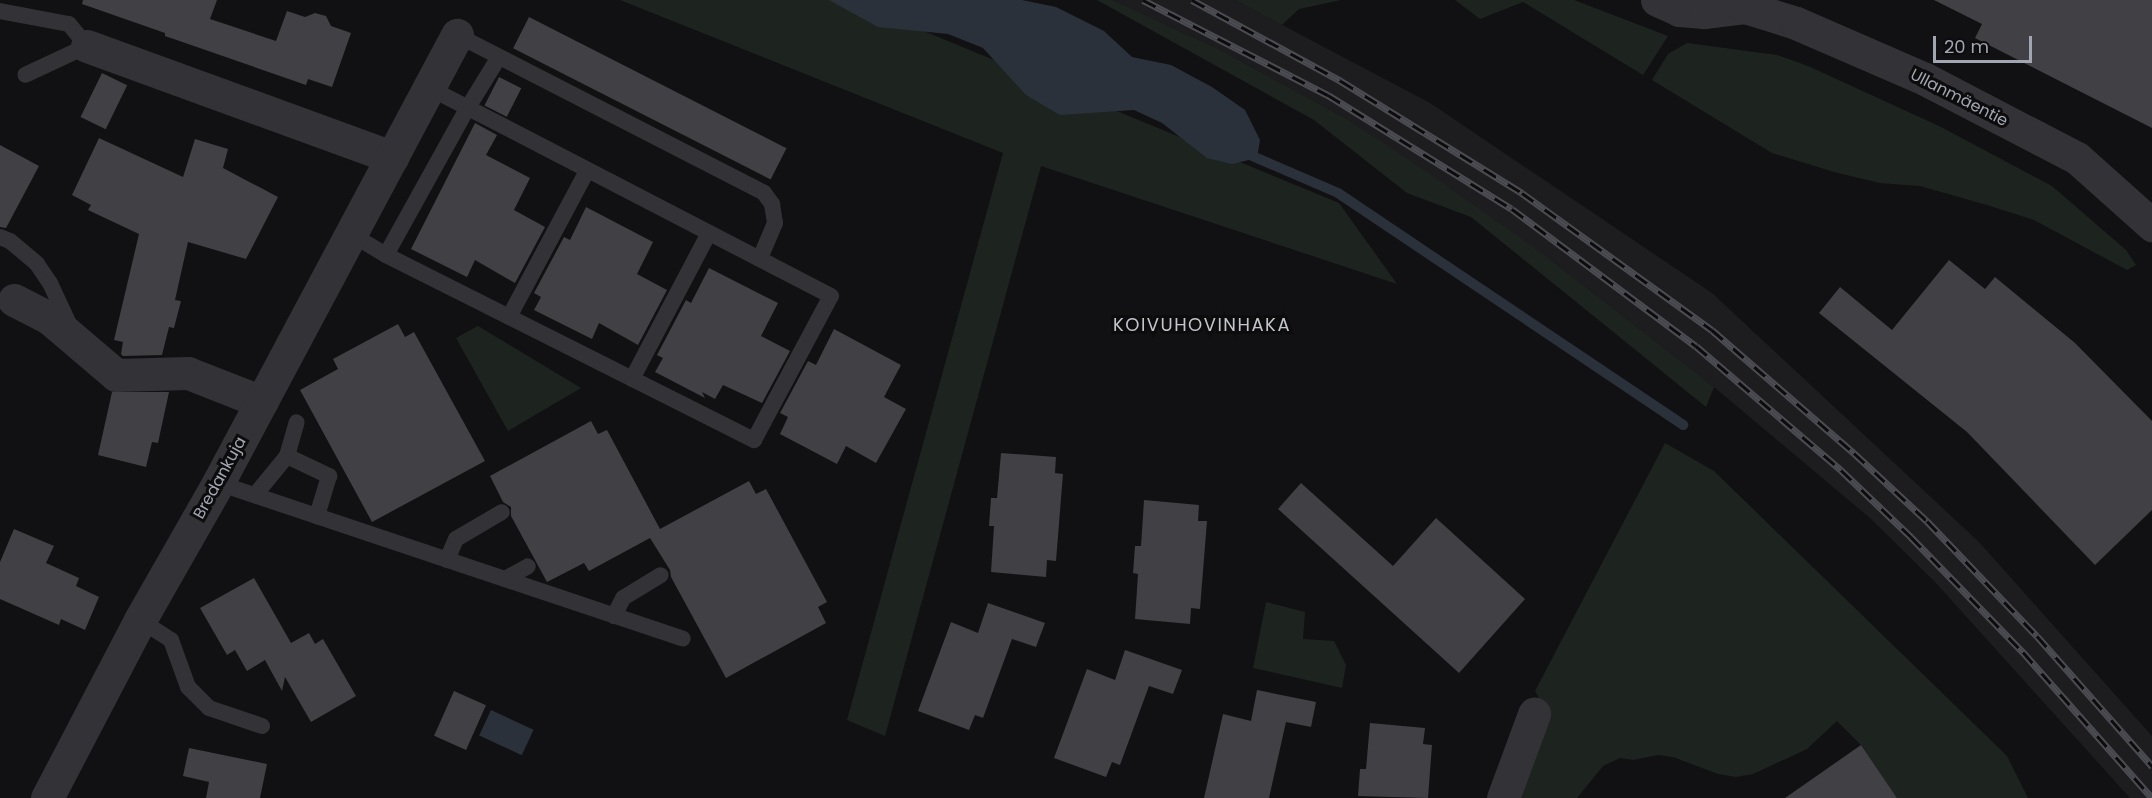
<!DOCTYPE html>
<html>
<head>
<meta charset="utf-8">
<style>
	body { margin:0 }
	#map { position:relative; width:2152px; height:798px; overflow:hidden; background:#111012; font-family:Poppins,sans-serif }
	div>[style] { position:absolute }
	.built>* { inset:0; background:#1d1d1f }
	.green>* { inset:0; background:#1d241f }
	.water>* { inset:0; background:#2b313a; transform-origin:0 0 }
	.stream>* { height:10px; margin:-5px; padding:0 5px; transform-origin:5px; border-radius:5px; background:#2b313a }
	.building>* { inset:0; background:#404045; transform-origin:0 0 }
	.service>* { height:16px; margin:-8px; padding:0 8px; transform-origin:8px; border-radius:8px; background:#323237 }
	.minor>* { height:33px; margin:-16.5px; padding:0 16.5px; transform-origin:16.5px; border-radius:16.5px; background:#323237 }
	.tertiary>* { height:33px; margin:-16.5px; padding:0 16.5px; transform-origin:16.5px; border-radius:16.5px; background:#323237 }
	.rail>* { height:7px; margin-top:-3.5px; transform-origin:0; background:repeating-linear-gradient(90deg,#0c0c0d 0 14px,#4b4b52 0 28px); box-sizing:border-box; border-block:2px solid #4b4b52 }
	span { translate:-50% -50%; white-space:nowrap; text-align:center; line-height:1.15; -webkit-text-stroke:6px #0c0c0d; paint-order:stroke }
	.street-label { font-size:16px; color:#a2a5b2 }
	.neighbourhood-label { font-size:18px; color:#c3c4ce; letter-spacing:1.5px }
	.scale { position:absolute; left:1933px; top:36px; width:99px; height:27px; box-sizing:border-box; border:3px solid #a2a5b2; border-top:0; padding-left:8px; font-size:18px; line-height:21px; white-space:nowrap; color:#a2a5b2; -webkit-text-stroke:4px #0c0c0d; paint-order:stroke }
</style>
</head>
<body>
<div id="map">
	<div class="built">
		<i style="clip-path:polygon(1113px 0,1235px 0,1430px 103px,1712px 293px,1979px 542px,2152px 736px,2152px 798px,2130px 798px,1935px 582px,1870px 518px,1714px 387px,1542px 253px,1345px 118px,1220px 50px)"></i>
	</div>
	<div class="green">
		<i style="clip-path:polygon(620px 0,849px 0,1339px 203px,1397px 284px,1041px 166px,885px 736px,847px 720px,1003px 153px)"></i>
		<i style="clip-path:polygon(1097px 0,1113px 0,1220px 50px,1345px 118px,1425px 171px,1542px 253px,1714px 387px,1706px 407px,1471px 217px,1407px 193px,1314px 120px)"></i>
		<i style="clip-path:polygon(1235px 0,1341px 0,1299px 9px,1282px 25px)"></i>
		<i style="clip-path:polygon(1455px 0,1574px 0,1668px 36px,1643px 75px,1523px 2px,1480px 19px)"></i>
		<i style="clip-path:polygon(1687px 43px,1777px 55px,1808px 66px,1939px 126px,2052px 186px,2126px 250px,2136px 265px,2127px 270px,2034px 220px,1987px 205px,1920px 186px,1880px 183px,1834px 172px,1772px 153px,1652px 80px,1668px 54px)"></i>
		<i style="clip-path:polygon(478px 326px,581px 388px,508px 431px,456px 338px)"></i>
		<i style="clip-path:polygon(1665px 443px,1714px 471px,2007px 756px,2028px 798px,1897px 798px,1861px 745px,1837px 721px,1807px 749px,1753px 774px,1736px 777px,1718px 774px,1673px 757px,1658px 755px,1633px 760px,1620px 758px,1603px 766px,1577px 798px,1522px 798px,1520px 794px,1549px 715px,1535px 691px)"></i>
		<i style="clip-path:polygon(1266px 602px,1305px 612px,1303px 639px,1334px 641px,1346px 665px,1342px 688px,1253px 668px)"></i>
	</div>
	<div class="water">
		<i style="clip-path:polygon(829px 0,1022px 0,1056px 7px,1104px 31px,1132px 57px,1171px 65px,1212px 87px,1245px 110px,1260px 140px,1257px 158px,1232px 164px,1207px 158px,1162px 123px,1134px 110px,1060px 115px,1026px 95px,983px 48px,948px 34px,878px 27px)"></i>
		<i style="left:491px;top:710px;width:47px;height:28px;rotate:25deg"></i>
	</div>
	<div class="stream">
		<i style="left:1243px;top:152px;width:103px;rotate:23.3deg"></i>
		<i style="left:1338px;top:193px;width:416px;rotate:33.9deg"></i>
	</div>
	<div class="building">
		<i style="clip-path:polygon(83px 0,217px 0,210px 19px,276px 41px,287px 11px,305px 17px,315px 13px,326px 16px,331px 26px,351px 33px,332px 87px,308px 79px,306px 85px,165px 36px,165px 33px,82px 4px)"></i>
		<i style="clip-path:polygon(1934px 0,2152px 0,2152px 128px,1975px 38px,1982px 24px)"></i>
		<i style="left:529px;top:17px;width:289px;height:35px;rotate:27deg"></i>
		<i style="left:102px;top:73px;width:28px;height:49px;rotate:26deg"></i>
		<i style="left:499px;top:77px;width:25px;height:32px;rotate:27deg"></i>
		<i style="clip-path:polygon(475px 123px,497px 135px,486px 155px,530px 178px,514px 210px,545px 227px,515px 283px,475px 260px,467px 277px,411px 249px)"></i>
		<i style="clip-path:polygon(99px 138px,183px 177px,195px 139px,228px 149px,223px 168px,278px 197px,246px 259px,188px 242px,175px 300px,181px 301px,174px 328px,169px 327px,162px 355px,123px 356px,121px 354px,123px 342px,114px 340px,139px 234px,88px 210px,91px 205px,72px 195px)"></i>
		<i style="clip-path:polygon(0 145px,39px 166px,6px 228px,0 227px)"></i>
		<i style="clip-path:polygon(586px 207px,653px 242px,637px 274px,667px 290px,638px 345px,599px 323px,592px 339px,534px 310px,541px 297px,534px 293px,564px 237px,570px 240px)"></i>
		<i style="clip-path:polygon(1949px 260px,1985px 289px,1995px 277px,2075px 343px,2152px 421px,2152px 510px,2095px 565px,1967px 432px,1819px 313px,1840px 287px,1892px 330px)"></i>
		<i style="clip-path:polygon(709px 268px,778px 303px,761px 336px,790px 351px,762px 403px,723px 385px,715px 399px,702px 392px,705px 398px,655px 372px,663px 358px,657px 355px,686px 300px,691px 303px)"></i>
		<i style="clip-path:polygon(398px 324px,405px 337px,414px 332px,485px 461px,372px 522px,300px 390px,338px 369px,333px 359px)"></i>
		<i style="clip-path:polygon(834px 329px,901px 365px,884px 397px,906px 409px,876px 463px,846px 446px,837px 464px,780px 434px,788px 417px,780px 413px,808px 361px,816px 365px)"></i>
		<i style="clip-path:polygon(112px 392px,169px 392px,158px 443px,152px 442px,146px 467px,98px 455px)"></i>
		<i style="clip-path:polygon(591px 421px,598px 434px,607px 430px,660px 529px,749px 481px,756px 494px,766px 489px,827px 602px,818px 607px,826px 623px,726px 678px,671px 577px,670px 570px,650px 538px,589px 571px,584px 563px,547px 582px,511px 516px,511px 507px,503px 502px,490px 476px)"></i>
		<i style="clip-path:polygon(1001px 453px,1056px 457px,1055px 473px,1063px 474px,1056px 561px,1047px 560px,1046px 577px,991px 572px,994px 526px,989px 526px,991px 498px,997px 498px)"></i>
		<i style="clip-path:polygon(1301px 483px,1393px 566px,1436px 518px,1525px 599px,1459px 673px,1278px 509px)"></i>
		<i style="clip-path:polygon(1144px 500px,1199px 505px,1198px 521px,1207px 521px,1200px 609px,1191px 608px,1190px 624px,1135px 619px,1138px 574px,1133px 573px,1135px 546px,1141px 546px)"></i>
		<i style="clip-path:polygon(14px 529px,54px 546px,46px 563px,79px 578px,76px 586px,99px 597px,85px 630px,61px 619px,59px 625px,0 599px,0 562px)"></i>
		<i style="clip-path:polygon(254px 578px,291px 643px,309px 633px,315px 644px,323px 639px,356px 696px,311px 722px,285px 677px,282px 691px,265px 660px,247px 671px,235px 650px,227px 655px,200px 608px)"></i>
		<i style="clip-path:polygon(988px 603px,1045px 623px,1036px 647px,1012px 639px,983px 718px,975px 715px,969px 730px,918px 711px,951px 622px,978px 633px)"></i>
		<i style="clip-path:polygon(1125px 650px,1182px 670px,1173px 694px,1149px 686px,1120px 765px,1112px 762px,1106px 777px,1054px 758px,1087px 669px,1115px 680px)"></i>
		<i style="clip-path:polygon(1257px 690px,1316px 702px,1311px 727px,1286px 722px,1269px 798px,1204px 798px,1223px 714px,1251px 721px)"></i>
		<i style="left:454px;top:691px;width:35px;height:49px;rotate:24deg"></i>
		<i style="clip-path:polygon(1370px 723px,1425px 728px,1423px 744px,1432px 745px,1428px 798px,1358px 796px,1360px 769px,1366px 769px)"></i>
		<i style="clip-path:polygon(1861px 745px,1897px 798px,1785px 798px)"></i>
		<i style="clip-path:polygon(189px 748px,267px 764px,260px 798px,206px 798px,209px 782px,183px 776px)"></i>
	</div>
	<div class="service">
		<i style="left:0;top:11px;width:70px;rotate:10.7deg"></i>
		<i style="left:69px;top:24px;width:28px;rotate:51deg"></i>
		<i style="left:87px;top:46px;width:68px;rotate:154.9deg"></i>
		<i style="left:457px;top:35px;width:345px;rotate:27.2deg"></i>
		<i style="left:764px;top:193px;width:14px;rotate:54deg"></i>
		<i style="left:772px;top:204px;width:19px;rotate:81deg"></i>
		<i style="left:775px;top:223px;width:39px;rotate:113deg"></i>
		<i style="left:351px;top:234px;width:41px;rotate:31deg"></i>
		<i style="left:386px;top:255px;width:412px;rotate:26.7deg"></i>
		<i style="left:754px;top:440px;width:163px;rotate:-61.9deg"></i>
		<i style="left:831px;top:296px;width:453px;rotate:-152.6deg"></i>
		<i style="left:0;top:237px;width:11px;rotate:22deg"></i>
		<i style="left:10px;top:241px;width:35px;rotate:40deg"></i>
		<i style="left:37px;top:264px;width:23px;rotate:56deg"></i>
		<i style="left:50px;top:283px;width:47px;rotate:65.1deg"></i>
		<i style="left:386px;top:255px;width:167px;rotate:-61deg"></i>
		<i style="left:467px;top:109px;width:61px;rotate:-58.4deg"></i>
		<i style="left:509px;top:317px;width:166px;rotate:-61.9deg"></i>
		<i style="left:632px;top:379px;width:165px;rotate:-62.2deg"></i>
		<i style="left:287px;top:456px;width:47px;rotate:25.5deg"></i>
		<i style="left:329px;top:476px;width:42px;rotate:106.7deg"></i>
		<i style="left:218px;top:483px;width:490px;rotate:18.5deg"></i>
		<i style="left:255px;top:495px;width:50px;rotate:-50.6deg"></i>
		<i style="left:287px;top:456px;width:35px;rotate:-74deg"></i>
		<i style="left:447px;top:560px;width:23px;rotate:-67deg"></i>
		<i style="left:456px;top:539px;width:53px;rotate:-30.4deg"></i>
		<i style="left:505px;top:579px;width:26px;rotate:-29deg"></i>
		<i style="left:614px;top:616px;width:20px;rotate:-63deg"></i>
		<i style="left:623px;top:598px;width:44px;rotate:-31.2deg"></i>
		<i style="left:140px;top:620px;width:37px;rotate:33deg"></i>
		<i style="left:171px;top:640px;width:50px;rotate:70.1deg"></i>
		<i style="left:188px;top:687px;width:30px;rotate:45deg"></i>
		<i style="left:209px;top:708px;width:56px;rotate:18.8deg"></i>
	</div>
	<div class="minor">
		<i style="left:87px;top:46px;width:325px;rotate:20deg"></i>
		<i style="left:14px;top:300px;width:39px;rotate:27deg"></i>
		<i style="left:49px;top:318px;width:88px;rotate:40.4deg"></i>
		<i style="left:116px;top:375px;width:72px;rotate:-1.6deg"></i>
		<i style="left:188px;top:373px;width:79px;rotate:21.4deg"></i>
		<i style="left:47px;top:798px;width:201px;rotate:-62.4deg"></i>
		<i style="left:140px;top:620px;width:158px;rotate:-60.3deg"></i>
		<i style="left:218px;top:483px;width:508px;rotate:-61.92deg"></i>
		<i style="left:1503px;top:798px;width:90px;rotate:-69.7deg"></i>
	</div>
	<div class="tertiary">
		<i style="left:1657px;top:0;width:24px;rotate:24deg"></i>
		<i style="left:1679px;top:10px;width:25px;rotate:5deg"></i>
		<i style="left:1704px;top:12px;width:41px;rotate:-7deg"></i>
		<i style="left:1732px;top:0;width:15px;rotate:28deg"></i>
		<i style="left:1745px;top:7px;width:53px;rotate:17.4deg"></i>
		<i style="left:1796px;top:23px;width:141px;rotate:23.5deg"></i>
		<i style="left:1925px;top:79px;width:171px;rotate:27.5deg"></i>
		<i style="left:2077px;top:158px;width:101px;rotate:41.8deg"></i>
	</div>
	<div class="rail">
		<i style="left:1143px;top:0;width:208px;rotate:27.2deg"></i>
		<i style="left:1328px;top:95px;width:216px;rotate:31.8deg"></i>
		<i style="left:1512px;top:209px;width:229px;rotate:36.7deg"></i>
		<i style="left:1696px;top:346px;width:191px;rotate:40.5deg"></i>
		<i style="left:1841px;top:470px;width:97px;rotate:43.7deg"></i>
		<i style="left:1911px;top:537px;width:161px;rotate:45.8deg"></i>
		<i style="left:2023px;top:652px;width:195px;rotate:48.5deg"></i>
		<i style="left:1192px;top:0;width:170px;rotate:28.5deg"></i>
		<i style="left:1341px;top:81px;width:213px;rotate:31.7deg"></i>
		<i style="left:1522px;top:193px;width:234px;rotate:35.8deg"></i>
		<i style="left:1712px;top:330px;width:188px;rotate:40.9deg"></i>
		<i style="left:1854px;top:453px;width:100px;rotate:43deg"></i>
		<i style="left:1927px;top:521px;width:159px;rotate:46.3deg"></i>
		<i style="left:2037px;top:636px;width:174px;rotate:48.5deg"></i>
	</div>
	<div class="street-label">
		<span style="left:1959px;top:98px;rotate:27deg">Ullanmäentie</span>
		<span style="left:220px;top:478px;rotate:-61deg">Bredankuja</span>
	</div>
	<div class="neighbourhood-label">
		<span style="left:1202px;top:325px">KOIVUHOVINHAKA</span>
	</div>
	<div class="scale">20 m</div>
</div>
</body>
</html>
